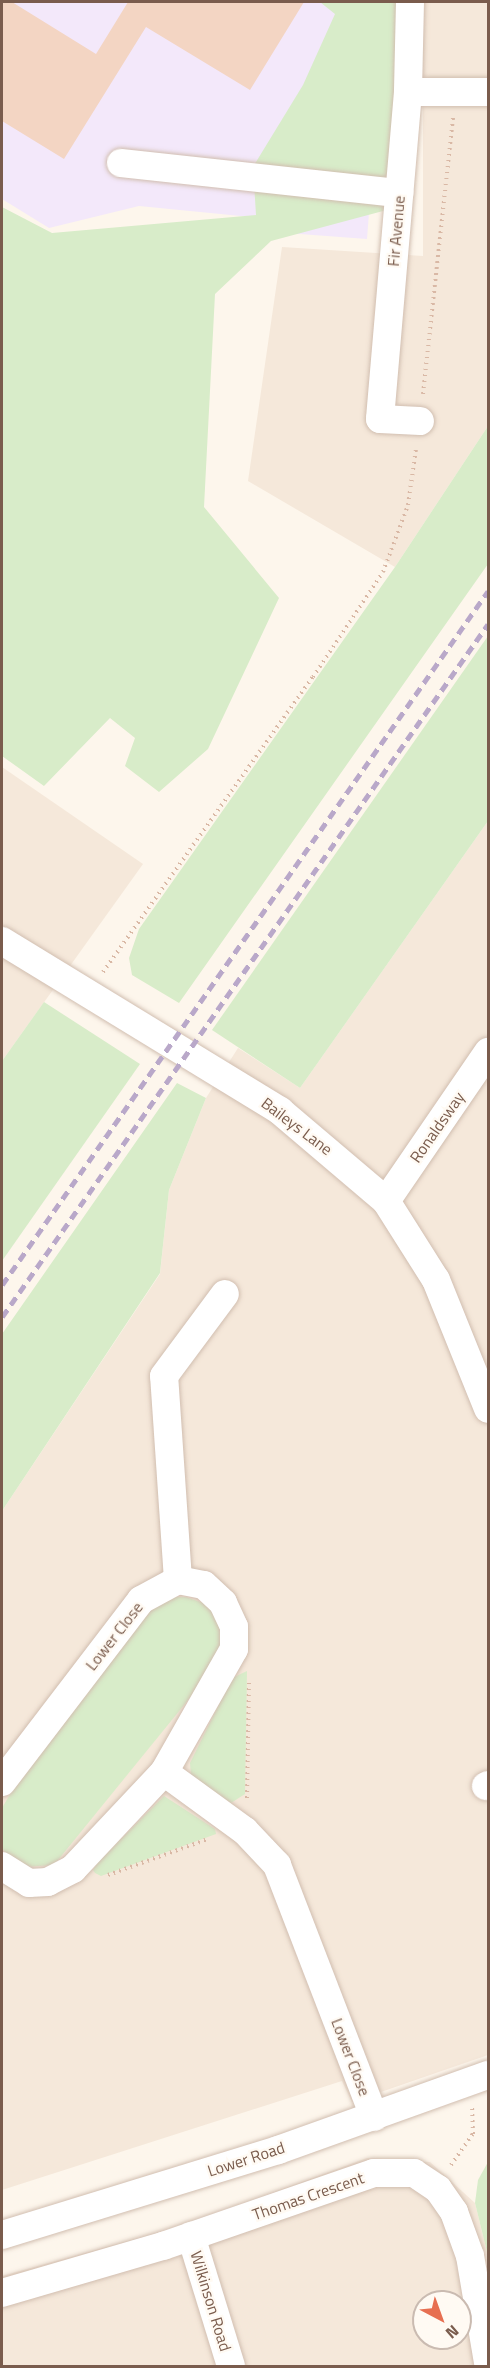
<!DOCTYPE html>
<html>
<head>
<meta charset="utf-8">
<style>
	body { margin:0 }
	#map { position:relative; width:490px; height:2368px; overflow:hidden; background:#fdf6ec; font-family:"Titillium Web",sans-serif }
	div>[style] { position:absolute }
	.residential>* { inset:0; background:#f5e8da }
	.education>* { inset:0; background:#f3e8fa }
	.green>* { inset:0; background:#d8ecc9 }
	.building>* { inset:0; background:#f3d5c3 }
	.path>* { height:4px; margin-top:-2px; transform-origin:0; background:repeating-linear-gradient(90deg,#d9b8a5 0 1.5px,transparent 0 6px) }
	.roads { filter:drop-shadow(0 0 2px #d1beb0) drop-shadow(0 0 2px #d1beb0) }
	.minor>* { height:28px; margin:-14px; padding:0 14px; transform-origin:14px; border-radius:14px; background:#fff }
	.rail>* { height:4.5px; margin-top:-2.25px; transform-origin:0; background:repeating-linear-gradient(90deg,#b9a8c9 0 9px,transparent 0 15px) }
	span { translate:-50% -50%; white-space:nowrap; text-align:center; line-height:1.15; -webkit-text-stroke:4.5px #fffaf3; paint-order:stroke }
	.street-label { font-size:16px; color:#7a5c4d }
	.frame { position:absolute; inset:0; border:3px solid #7a5c4d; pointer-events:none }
	.north { position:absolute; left:412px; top:2290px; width:60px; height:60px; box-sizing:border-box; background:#fffaf3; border:2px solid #cabbb1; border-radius:50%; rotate:139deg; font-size:16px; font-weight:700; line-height:24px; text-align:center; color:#7a5c4d }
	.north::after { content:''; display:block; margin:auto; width:21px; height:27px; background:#e76f51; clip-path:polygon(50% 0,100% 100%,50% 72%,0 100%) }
</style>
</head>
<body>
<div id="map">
	<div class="residential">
		<i style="clip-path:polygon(423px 2px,488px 2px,488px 426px,395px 567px,248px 481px,282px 247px,423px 256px)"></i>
		<i style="clip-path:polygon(2px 767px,143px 864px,2px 1061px)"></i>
		<i style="clip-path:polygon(488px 821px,488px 2055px,352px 2102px,342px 2081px,2px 2190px,2px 1511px,160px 1274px,169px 1190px,206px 1098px,238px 1048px,300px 1088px)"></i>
		<i style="clip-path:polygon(evenodd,367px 2158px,430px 2162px,475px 2203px,488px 2256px,488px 2366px,2px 2366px,2px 2276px,185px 2225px,367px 2158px,424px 2302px,460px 2302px,460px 2338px,424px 2338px,424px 2302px)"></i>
	</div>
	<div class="education">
		<i style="clip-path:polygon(2px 2px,385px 2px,367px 239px,273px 232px,251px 217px,139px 206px,49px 228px,2px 199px)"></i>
	</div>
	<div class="green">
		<i style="clip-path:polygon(320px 2px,403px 2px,398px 207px,271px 241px,215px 294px,204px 507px,279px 598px,208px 749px,159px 792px,125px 766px,135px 738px,110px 718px,44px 786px,2px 756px,2px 207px,52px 233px,256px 215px,253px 167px,303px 85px,335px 14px)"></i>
		<i style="clip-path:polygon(488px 426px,488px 564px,179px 1003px,132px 975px,129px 958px,139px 929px,395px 567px)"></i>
		<i style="clip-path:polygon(488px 636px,488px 821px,300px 1088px,212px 1030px)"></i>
		<i style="clip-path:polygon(44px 1002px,140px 1064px,2px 1261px,2px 1061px)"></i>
		<i style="clip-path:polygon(177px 1083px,206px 1098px,169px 1190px,160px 1273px,2px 1511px,2px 1334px)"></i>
		<i style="clip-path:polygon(174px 1597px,186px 1597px,206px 1604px,222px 1622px,219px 1662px,54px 1865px,24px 1867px,13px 1864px,2px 1848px,2px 1808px,9px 1796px,154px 1606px)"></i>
		<i style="clip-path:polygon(247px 1671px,245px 1794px,231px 1803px,191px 1775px,190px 1763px,232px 1678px)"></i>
		<i style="clip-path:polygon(164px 1796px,215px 1829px,216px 1834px,101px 1876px,95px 1873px,93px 1870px,98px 1862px)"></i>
		<i style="clip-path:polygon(488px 2162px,488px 2256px,475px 2203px,478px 2180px)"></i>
	</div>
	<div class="building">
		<i style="clip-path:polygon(2px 2px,12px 2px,96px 54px,128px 2px,304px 2px,250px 90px,146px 27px,64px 159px,2px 121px)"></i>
	</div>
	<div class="path">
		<i style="left:423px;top:394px;width:278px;rotate:-83.8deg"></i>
		<i style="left:103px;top:972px;width:362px;rotate:-54.6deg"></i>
		<i style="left:313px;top:677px;width:126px;rotate:-56.3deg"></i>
		<i style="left:383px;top:572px;width:72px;rotate:-69.5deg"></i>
		<i style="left:408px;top:505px;width:57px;rotate:-81.9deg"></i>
		<i style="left:247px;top:1798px;width:115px;rotate:-89deg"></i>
		<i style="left:108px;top:1875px;width:106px;rotate:-19.8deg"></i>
		<i style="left:451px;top:2165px;width:38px;rotate:-55deg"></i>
		<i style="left:473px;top:2134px;width:26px;rotate:-92deg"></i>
	</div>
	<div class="roads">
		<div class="minor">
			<i style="left:410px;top:2px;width:90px;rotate:91.3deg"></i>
			<i style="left:408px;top:92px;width:328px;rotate:94.9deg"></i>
			<i style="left:380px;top:419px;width:40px;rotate:2.9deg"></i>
			<i style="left:408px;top:92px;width:80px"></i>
			<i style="left:121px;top:163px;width:280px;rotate:6.2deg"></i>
			<i style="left:2px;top:941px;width:326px;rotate:31.4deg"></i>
			<i style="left:280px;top:1111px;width:139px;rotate:40.3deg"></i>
			<i style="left:386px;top:1201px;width:93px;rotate:57.7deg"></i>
			<i style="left:436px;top:1280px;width:139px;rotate:68deg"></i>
			<i style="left:386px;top:1201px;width:181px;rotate:-55.6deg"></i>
			<i style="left:178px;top:1580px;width:204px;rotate:-93.9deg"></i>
			<i style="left:164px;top:1376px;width:102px;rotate:-53.4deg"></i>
			<i style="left:164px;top:1772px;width:100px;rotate:36.1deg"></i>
			<i style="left:245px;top:1831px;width:47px;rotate:46.7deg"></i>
			<i style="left:277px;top:1865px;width:270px;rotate:68.9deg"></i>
			<i style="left:2px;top:1782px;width:229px;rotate:-52.6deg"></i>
			<i style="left:141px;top:1600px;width:42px;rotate:-28.4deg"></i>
			<i style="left:178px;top:1580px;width:26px;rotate:11deg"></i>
			<i style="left:204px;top:1585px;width:26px;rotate:43deg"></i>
			<i style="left:223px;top:1603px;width:26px;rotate:65deg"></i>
			<i style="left:234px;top:1627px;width:22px;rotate:90deg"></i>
			<i style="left:234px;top:1649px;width:142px;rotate:119.6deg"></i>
			<i style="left:164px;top:1772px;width:133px;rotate:133.2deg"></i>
			<i style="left:73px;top:1869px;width:28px;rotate:153deg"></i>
			<i style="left:48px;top:1882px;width:19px;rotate:177deg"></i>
			<i style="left:29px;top:1883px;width:32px;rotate:-148deg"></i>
			<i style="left:486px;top:1786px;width:2px;rotate:-27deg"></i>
			<i style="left:2px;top:2235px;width:289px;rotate:-17.1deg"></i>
			<i style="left:278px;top:2150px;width:223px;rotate:-19.7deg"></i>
			<i style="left:191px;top:2236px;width:136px;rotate:72.9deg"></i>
			<i style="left:2px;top:2293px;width:168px;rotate:-16.3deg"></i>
			<i style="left:163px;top:2246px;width:223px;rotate:-19.1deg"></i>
			<i style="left:374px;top:2173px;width:40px"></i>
			<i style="left:414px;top:2173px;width:29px;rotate:34deg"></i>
			<i style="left:438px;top:2189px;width:28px;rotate:55deg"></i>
			<i style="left:454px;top:2212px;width:47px;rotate:70deg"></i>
			<i style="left:470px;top:2256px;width:108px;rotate:80.4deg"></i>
		</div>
	</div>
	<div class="rail">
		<i style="left:2px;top:1285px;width:847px;rotate:-55deg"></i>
		<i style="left:2px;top:1317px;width:846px;rotate:-54.96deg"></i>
	</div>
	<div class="street-label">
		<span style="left:396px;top:231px;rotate:-85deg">Fir Avenue</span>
		<span style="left:297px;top:1126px;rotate:37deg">Baileys Lane</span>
		<span style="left:437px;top:1127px;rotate:-55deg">Ronaldsway</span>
		<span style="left:114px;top:1636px;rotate:-52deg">Lower Close</span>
		<span style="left:351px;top:2057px;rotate:69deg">Lower Close</span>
		<span style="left:246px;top:2159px;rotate:-18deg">Lower Road</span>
		<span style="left:308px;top:2196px;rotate:-19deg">Thomas Crescent</span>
		<span style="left:211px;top:2301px;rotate:73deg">Wilkinson Road</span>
	</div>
	<div class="frame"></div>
	<div class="north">N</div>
</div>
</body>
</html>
